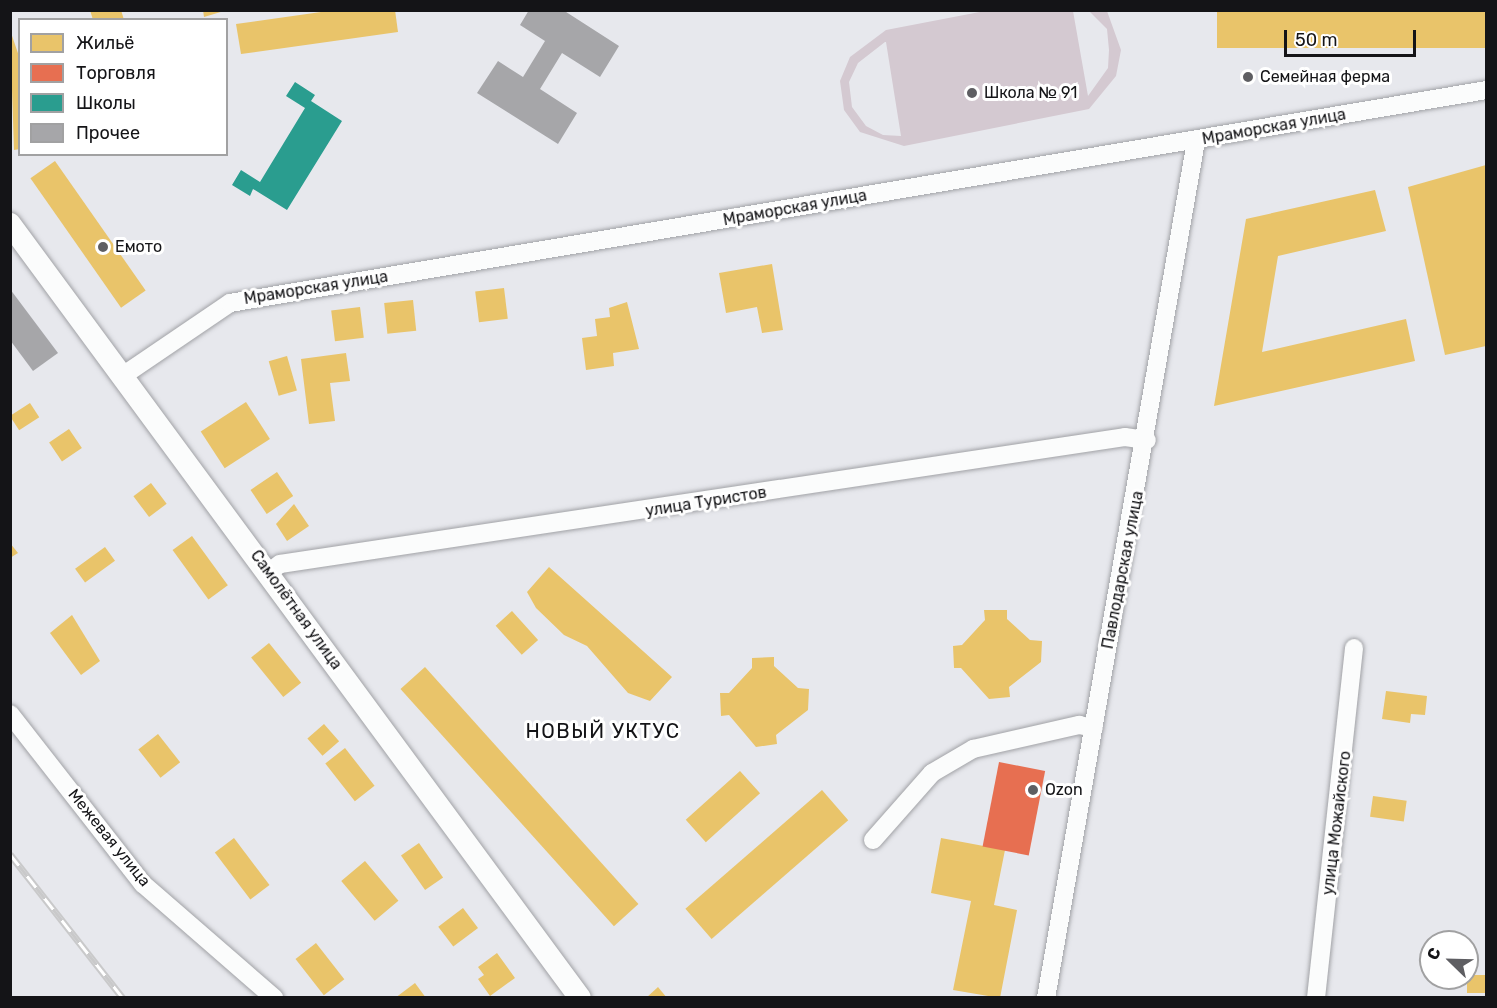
<!DOCTYPE html>
<html>
<head>
<meta charset="utf-8">
<style>
	body { margin:0 }
	#map { position:relative; width:1497px; height:1008px; overflow:hidden; background:#e7e8ed; font-family:Rubik,sans-serif }
	div>[style] { position:absolute }
	.green>* { inset:0; background:#d4c9d1 }
	.homes>* { inset:0; background:#e9c46a; transform-origin:0 0 }
	.shops>* { inset:0; background:#e76f51; transform-origin:0 0 }
	.schools>* { inset:0; background:#2a9d8f }
	.building>* { inset:0; background:#a6a6a9 }
	.roads { filter:drop-shadow(0 0 2px #a1a2a6) drop-shadow(0 0 2px #a1a2a6) }
	.minor>* { height:18px; margin:-9px; padding:0 9px; transform-origin:9px; border-radius:9px; background:#fbfcfc }
	.major>* { height:22px; margin:-11px; padding:0 11px; transform-origin:11px; border-radius:11px; background:#fbfcfc }
	.rail>* { height:7px; margin-top:-3.5px; transform-origin:0; background:repeating-linear-gradient(90deg,#fff 0 14px,#c9c9ca 0 28px); box-sizing:border-box; border-block:2px solid #c9c9ca }
	.dots>* { width:16px; height:16px; translate:-50% -50%; box-sizing:border-box; border:3px solid #fff; border-radius:50% }
	span { translate:-50% -50%; white-space:nowrap; text-align:center; line-height:1.15; -webkit-text-stroke:6px #fff; paint-order:stroke }
	.poi-label { font-size:16px; color:#141417 }
	.left { translate:0 -50%; text-align:left }
	.street-label { font-size:16px; color:#141417 }
	.quarter-label { font-size:20px; color:#141417; letter-spacing:1.5px }
	.frame { position:absolute; inset:0; border:12px solid #141417; pointer-events:none }
	.legend { position:absolute; left:18px; top:18px; width:210px; height:138px; box-sizing:border-box; background:#fff; border:2px solid #a1a1a2; margin:0; padding:8px 10px; list-style:none; font-size:18px; color:#141417 }
	.legend li { display:flex; align-items:center; gap:12px; height:30px }
	.legend b { width:30px; border:2px solid #a1a1a2 }
	.north { position:absolute; left:1419px; top:930px; width:60px; height:60px; box-sizing:border-box; background:#fff; border:2px solid #a1a1a2; border-radius:50%; rotate:293deg; font-size:16px; font-weight:700; line-height:24px; text-align:center; color:#141417 }
	.north::after { content:''; display:block; margin:auto; width:21px; height:27px; background:#5e5e62; clip-path:polygon(50% 0,100% 100%,50% 72%,0 100%) }
	.scale { position:absolute; left:1284px; top:30px; width:132px; height:27px; box-sizing:border-box; border:3px solid #141417; border-top:0; padding-left:8px; font-size:18px; line-height:21px; white-space:nowrap; color:#141417; -webkit-text-stroke:4px #fff; paint-order:stroke }
</style>
</head>
<body>
<div id="map">
	<div class="green">
		<i style="clip-path:polygon(evenodd,990px 10px,1073px 11px,1088px 96px,1108px 68px,1109px 50px,1107px 29px,1089px 11px,1107px 11px,1121px 50px,1116px 76px,1089px 109px,904px 146px,860px 132px,844px 110px,840px 81px,850px 57px,886px 30px,990px 10px,885px 42px,886px 42px,901px 136px,883px 135px,866px 126px,852px 107px,849px 82px,858px 63px,885px 42px)"></i>
	</div>
	<div class="homes">
		<i style="clip-path:polygon(90px 10px,121px 10px,124px 20px,93px 20px)"></i>
		<i style="clip-path:polygon(203px 10px,224px 10px,224px 11px,204px 17px)"></i>
		<i style="clip-path:polygon(335px 10px,395px 10px,398px 32px,241px 54px,236px 24px)"></i>
		<i style="left:1486px;top:12px;width:36px;height:269px;rotate:90deg"></i>
		<i style="clip-path:polygon(10px 30px,20px 59px,20px 149px,14px 150px)"></i>
		<i style="left:55px;top:161px;width:158px;height:30px;rotate:55deg"></i>
		<i style="clip-path:polygon(1486px 165px,1486px 346px,1445px 355px,1408px 187px)"></i>
		<i style="clip-path:polygon(1375px 190px,1386px 231px,1278px 256px,1262px 352px,1406px 319px,1415px 361px,1214px 406px,1246px 219px)"></i>
		<i style="clip-path:polygon(772px 264px,783px 330px,762px 333px,757px 307px,726px 313px,719px 273px)"></i>
		<i style="left:504px;top:288px;width:31px;height:29px;rotate:83deg"></i>
		<i style="left:413px;top:300px;width:31px;height:29px;rotate:84deg"></i>
		<i style="clip-path:polygon(627px 302px,639px 349px,613px 353px,614px 366px,586px 370px,582px 338px,597px 336px,595px 319px,610px 317px,609px 308px)"></i>
		<i style="left:360px;top:307px;width:31px;height:29px;rotate:83deg"></i>
		<i style="clip-path:polygon(346px 353px,350px 381px,330px 383px,335px 421px,309px 424px,301px 359px)"></i>
		<i style="left:287px;top:356px;width:36px;height:19px;rotate:74deg"></i>
		<i style="left:246px;top:402px;width:44px;height:54px;rotate:57deg"></i>
		<i style="left:30px;top:403px;width:17px;height:24px;rotate:57deg"></i>
		<i style="left:69px;top:429px;width:23px;height:24px;rotate:56deg"></i>
		<i style="left:277px;top:472px;width:29px;height:32px;rotate:56deg"></i>
		<i style="left:151px;top:483px;width:26px;height:22px;rotate:53deg"></i>
		<i style="clip-path:polygon(294px 504px,309px 526px,287px 541px,276px 524px)"></i>
		<i style="left:192px;top:536px;width:61px;height:24px;rotate:54deg"></i>
		<i style="clip-path:polygon(10px 543px,18px 553px,10px 558px)"></i>
		<i style="left:105px;top:547px;width:17px;height:37px;rotate:54deg"></i>
		<i style="clip-path:polygon(549px 567px,672px 677px,650px 701px,628px 693px,587px 646px,564px 635px,536px 608px,527px 592px)"></i>
		<i style="clip-path:polygon(984px 610px,1007px 610px,1007px 619px,1030px 640px,1042px 641px,1041px 662px,1009px 687px,1010px 697px,989px 699px,961px 668px,954px 668px,953px 646px,962px 645px,985px 620px)"></i>
		<i style="left:512px;top:611px;width:39px;height:22px;rotate:48deg"></i>
		<i style="clip-path:polygon(72px 615px,100px 661px,81px 675px,50px 633px)"></i>
		<i style="left:269px;top:643px;width:51px;height:23px;rotate:51deg"></i>
		<i style="clip-path:polygon(774px 657px,774px 666px,798px 688px,809px 689px,808px 710px,776px 735px,777px 744px,756px 747px,729px 715px,721px 716px,720px 693px,729px 693px,752px 668px,752px 658px)"></i>
		<i style="left:425px;top:667px;width:319px;height:33px;rotate:48deg"></i>
		<i style="clip-path:polygon(1386px 691px,1427px 696px,1425px 715px,1411px 714px,1410px 723px,1382px 719px)"></i>
		<i style="left:324px;top:724px;width:23px;height:22px;rotate:49deg"></i>
		<i style="left:158px;top:734px;width:36px;height:25px;rotate:52deg"></i>
		<i style="left:345px;top:748px;width:48px;height:25px;rotate:52deg"></i>
		<i style="left:740px;top:771px;width:30px;height:73px;rotate:48deg"></i>
		<i style="left:822px;top:790px;width:40px;height:181px;rotate:49deg"></i>
		<i style="left:1373px;top:796px;width:34px;height:21px;rotate:8deg"></i>
		<i style="left:234px;top:838px;width:59px;height:24px;rotate:53deg"></i>
		<i style="clip-path:polygon(941px 838px,1005px 850px,994px 905px,1017px 910px,1000px 998px,953px 990px,971px 901px,931px 893px)"></i>
		<i style="left:419px;top:843px;width:42px;height:22px;rotate:55deg"></i>
		<i style="left:365px;top:861px;width:52px;height:31px;rotate:50deg"></i>
		<i style="left:463px;top:908px;width:25px;height:31px;rotate:53deg"></i>
		<i style="left:316px;top:943px;width:46px;height:26px;rotate:52deg"></i>
		<i style="clip-path:polygon(497px 953px,515px 978px,490px 996px,478px 979px,484px 975px,478px 967px)"></i>
		<i style="left:1486px;top:975px;width:18px;height:19px;rotate:90deg"></i>
		<i style="clip-path:polygon(415px 983px,426px 998px,395px 998px)"></i>
		<i style="clip-path:polygon(658px 987px,667px 998px,646px 998px)"></i>
	</div>
	<div class="shops">
		<i style="left:999px;top:762px;width:47px;height:86px;rotate:11deg"></i>
	</div>
	<div class="schools">
		<i style="clip-path:polygon(295px 82px,315px 95px,311px 101px,342px 121px,287px 210px,253px 189px,250px 196px,232px 185px,241px 170px,260px 182px,305px 108px,286px 96px)"></i>
	</div>
	<div class="building">
		<i style="clip-path:polygon(529px 10px,563px 10px,619px 46px,600px 77px,562px 53px,540px 89px,577px 113px,558px 144px,477px 93px,498px 61px,523px 77px,545px 41px,520px 25px)"></i>
		<i style="clip-path:polygon(10px 289px,58px 353px,33px 371px,10px 340px)"></i>
	</div>
	<div class="roads">
		<div class="minor">
			<i style="left:124px;top:375px;width:128px;rotate:-34.2deg"></i>
			<i style="left:230px;top:303px;width:1274px;rotate:-9.62deg"></i>
			<i style="left:268px;top:573px;width:15px;rotate:-37deg"></i>
			<i style="left:280px;top:564px;width:854px;rotate:-8.55deg"></i>
			<i style="left:1125px;top:437px;width:22px;rotate:8deg"></i>
			<i style="left:10px;top:714px;width:216px;rotate:52deg"></i>
			<i style="left:143px;top:884px;width:174px;rotate:41deg"></i>
			<i style="left:873px;top:840px;width:89px;rotate:-48.6deg"></i>
			<i style="left:932px;top:773px;width:48px;rotate:-30.3deg"></i>
			<i style="left:973px;top:749px;width:109px;rotate:-12.8deg"></i>
			<i style="left:1079px;top:725px;width:15px;rotate:11deg"></i>
			<i style="left:1046px;top:998px;width:870px;rotate:-80.07deg"></i>
			<i style="left:1316px;top:998px;width:352px;rotate:-83.8deg"></i>
		</div>
		<div class="major">
			<i style="left:10px;top:224px;width:961px;rotate:53.63deg"></i>
		</div>
	</div>
	<div class="rail">
		<i style="left:10px;top:854px;width:183px;rotate:51.9deg"></i>
	</div>
	<div class="dots">
		<i style="left:1248px;top:77px;background:#5e5e62"></i>
		<i style="left:972px;top:93px;background:#5e5e62"></i>
		<i style="left:103px;top:247px;background:#5e5e62"></i>
		<i style="left:1033px;top:790px;background:#5e5e62"></i>
	</div>
	<div class="poi-label">
		<span class="left" style="left:1260px;top:77px">Семейная ферма</span>
		<span class="left" style="left:984px;top:93px">Школа № 91</span>
		<span class="left" style="left:115px;top:247px">Емото</span>
		<span class="left" style="left:1045px;top:790px">Ozon</span>
	</div>
	<div class="street-label">
		<span style="left:1274px;top:127px;rotate:-10deg">Мраморская улица</span>
		<span style="left:795px;top:208px;rotate:-10deg">Мраморская улица</span>
		<span style="left:316px;top:288px;rotate:-9deg">Мраморская улица</span>
		<span style="left:706px;top:502px;rotate:-9deg">улица Туристов</span>
		<span style="left:1123px;top:570px;rotate:-79deg">Павлодарская улица</span>
		<span style="left:296px;top:610px;rotate:54deg">Самолётная улица</span>
		<span style="left:1337px;top:823px;rotate:-83deg">улица Можайского</span>
		<span style="left:109px;top:838px;rotate:51deg">Межевая улица</span>
	</div>
	<div class="quarter-label">
		<span style="left:603px;top:731px">НОВЫЙ УКТУС</span>
	</div>
	<div class="frame"></div>
	<ul class="legend">
	<li><b style="height:16px;background:#e9c46a"></b>Жильё</li>
	<li><b style="height:16px;background:#e76f51"></b>Торговля</li>
	<li><b style="height:16px;background:#2a9d8f"></b>Школы</li>
	<li><b style="height:16px;background:#a6a6a9"></b>Прочее</li>
	</ul>
	<div class="north">С</div>
	<div class="scale">50 m</div>
</div>
</body>
</html>
